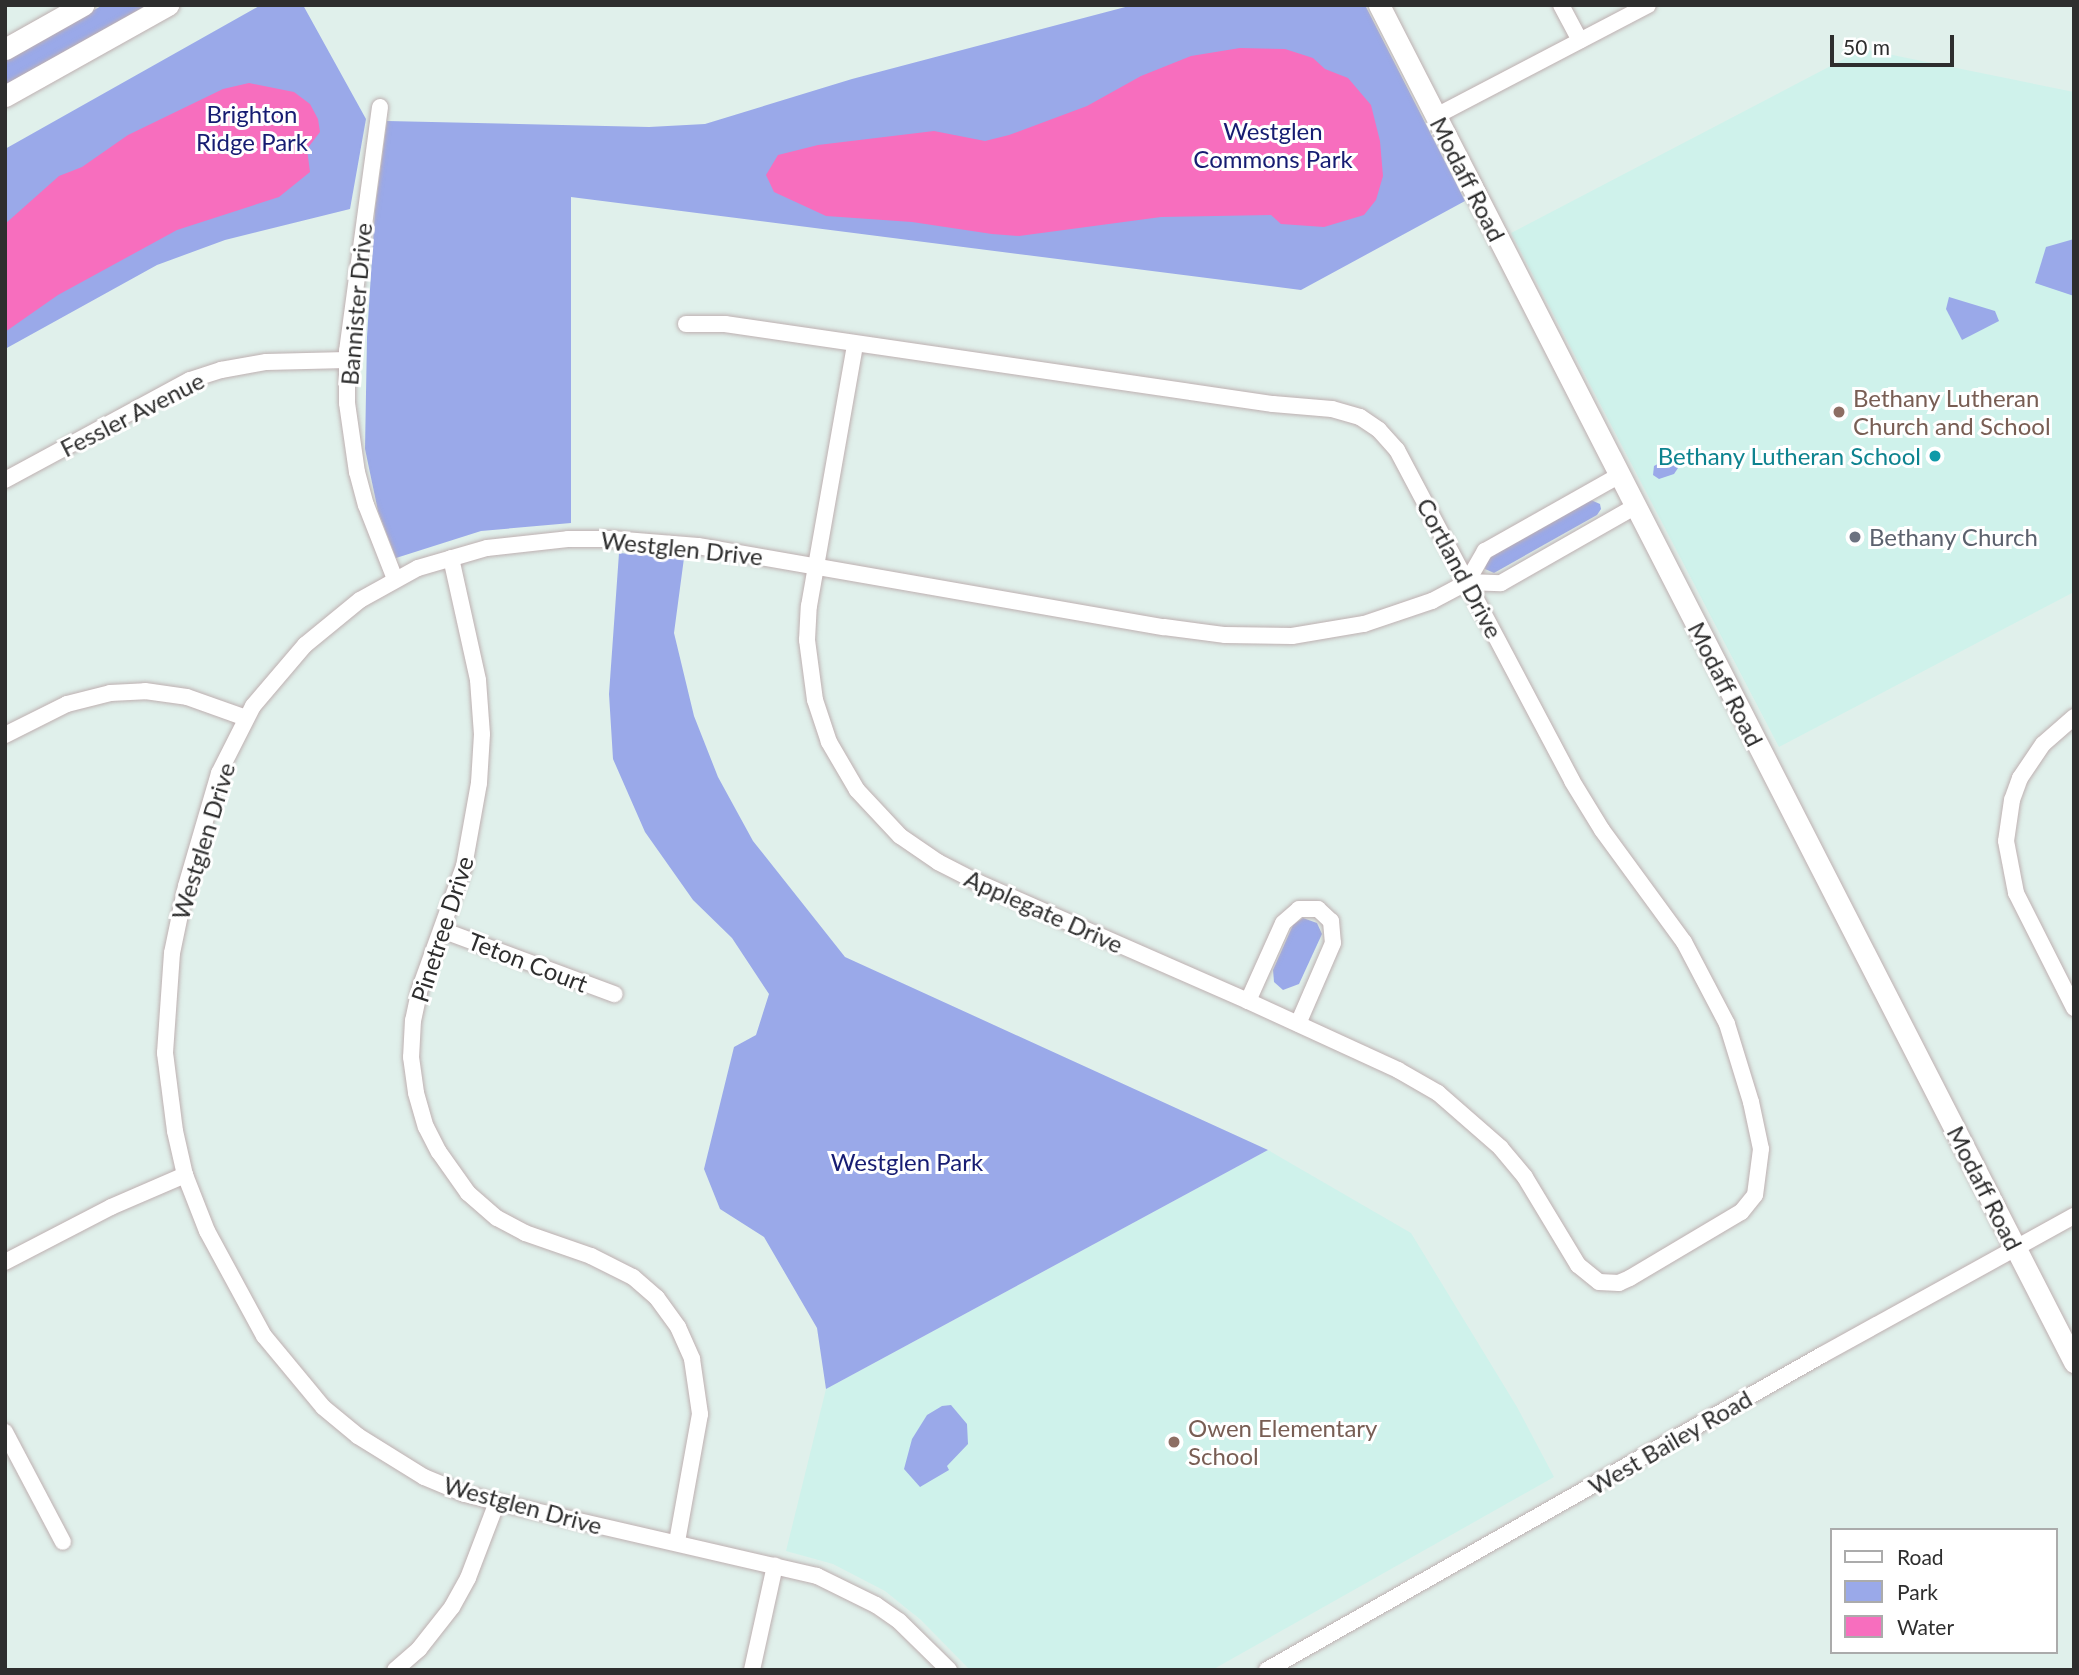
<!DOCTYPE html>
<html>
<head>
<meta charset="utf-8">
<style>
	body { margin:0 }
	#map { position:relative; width:2079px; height:1675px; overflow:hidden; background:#e0f0eb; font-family:Lato,sans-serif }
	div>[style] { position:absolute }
	.education>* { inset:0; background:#cff2eb }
	.green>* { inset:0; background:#9aa9e9 }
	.water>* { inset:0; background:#f76ebe }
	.roads { filter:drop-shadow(0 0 2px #beb0b1) drop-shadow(0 0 2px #beb0b1) }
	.street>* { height:16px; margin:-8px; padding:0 8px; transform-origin:8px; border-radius:8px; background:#fff }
	.secondary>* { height:21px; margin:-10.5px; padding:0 10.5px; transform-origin:10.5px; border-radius:10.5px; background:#fff }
	.dots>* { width:19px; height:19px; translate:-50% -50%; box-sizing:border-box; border:4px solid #fff; border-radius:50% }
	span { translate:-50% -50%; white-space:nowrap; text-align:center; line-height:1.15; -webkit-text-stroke:6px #fff; paint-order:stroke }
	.park-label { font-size:24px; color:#161c72 }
	.street-label { font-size:24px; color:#2e2e2e }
	.education-label { font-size:24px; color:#785e54 }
	.left { translate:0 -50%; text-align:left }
	.culture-label { font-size:24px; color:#0d838f }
	.right { translate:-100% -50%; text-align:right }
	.worship-label { font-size:24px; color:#5b616d }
	.frame { position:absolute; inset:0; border:7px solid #2e2e2e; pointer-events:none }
	.legend { position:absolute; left:1830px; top:1528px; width:228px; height:126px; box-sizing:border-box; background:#fff; border:2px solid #ababab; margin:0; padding:9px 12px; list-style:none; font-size:21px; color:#2e2e2e }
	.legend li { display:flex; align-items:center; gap:14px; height:35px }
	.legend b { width:35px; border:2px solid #ababab }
	.scale { position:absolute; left:1830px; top:35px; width:124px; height:32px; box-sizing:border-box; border:4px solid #2e2e2e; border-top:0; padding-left:9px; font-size:21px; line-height:24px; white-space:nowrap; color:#2e2e2e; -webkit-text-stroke:5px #fff; paint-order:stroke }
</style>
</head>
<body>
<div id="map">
	<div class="education">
		<i style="clip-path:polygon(1863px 49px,2074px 92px,2074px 592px,1779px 747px,1511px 233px)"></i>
		<i style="clip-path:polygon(1268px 1150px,1411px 1233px,1517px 1407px,1554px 1477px,1212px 1670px,970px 1670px,921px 1620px,885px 1591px,833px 1564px,786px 1551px,826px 1389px)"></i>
	</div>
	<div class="green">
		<i style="clip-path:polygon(103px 5px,147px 5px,5px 85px,5px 60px)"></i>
		<i style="clip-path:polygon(261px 5px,303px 5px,366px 119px,350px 209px,225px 240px,157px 265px,5px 349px,5px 149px)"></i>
		<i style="clip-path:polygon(1133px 5px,1365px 5px,1465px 201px,1301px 290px,571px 197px,571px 523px,481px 531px,396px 558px,378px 511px,365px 449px,367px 337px,375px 210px,387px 121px,649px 127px,705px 124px,852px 79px)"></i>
		<i style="clip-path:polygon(2074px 239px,2074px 296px,2035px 283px,2046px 247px)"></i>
		<i style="clip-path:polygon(1949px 297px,1995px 311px,1999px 321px,1962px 340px,1946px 309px)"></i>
		<i style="clip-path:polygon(1682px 451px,1686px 456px,1674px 474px,1659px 479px,1653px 475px,1654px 466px)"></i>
		<i style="clip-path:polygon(1591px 500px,1600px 504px,1601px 509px,1597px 515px,1494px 573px,1485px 569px,1487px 558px)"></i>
		<i style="clip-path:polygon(619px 553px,684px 558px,674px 633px,694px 716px,718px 777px,753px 841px,845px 957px,1268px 1150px,826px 1389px,817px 1328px,764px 1237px,720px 1209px,704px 1169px,734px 1047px,756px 1035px,769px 994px,732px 938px,693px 900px,645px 832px,613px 759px,609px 694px)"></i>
		<i style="clip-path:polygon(1303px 918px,1317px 923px,1322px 934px,1299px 984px,1283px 990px,1274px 982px,1273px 970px,1293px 925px)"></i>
		<i style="clip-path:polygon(951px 1405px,967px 1424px,968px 1444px,947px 1466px,949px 1470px,920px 1487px,904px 1469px,912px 1439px,927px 1415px,942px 1406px)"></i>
	</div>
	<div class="water">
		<i style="clip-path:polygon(1240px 48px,1285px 49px,1313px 58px,1325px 69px,1348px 78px,1371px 105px,1380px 141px,1383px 176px,1376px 200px,1364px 215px,1324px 227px,1281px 224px,1271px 215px,1161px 217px,1019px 236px,992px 234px,912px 222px,826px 216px,774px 192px,766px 175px,778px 155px,818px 145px,934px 131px,985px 141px,1009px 135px,1087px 106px,1141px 76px,1191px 56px)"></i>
		<i style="clip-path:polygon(249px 83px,294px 92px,310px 104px,318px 119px,320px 132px,307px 149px,310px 172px,279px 197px,177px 230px,58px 295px,5px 332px,5px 224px,59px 176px,82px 167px,128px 135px,223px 89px)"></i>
	</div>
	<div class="roads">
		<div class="street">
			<i style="left:1561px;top:5px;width:40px;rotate:62deg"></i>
			<i style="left:380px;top:107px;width:246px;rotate:97.7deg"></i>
			<i style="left:347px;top:351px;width:52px;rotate:90deg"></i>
			<i style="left:347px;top:403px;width:70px;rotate:81.8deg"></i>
			<i style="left:357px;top:472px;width:34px;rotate:75deg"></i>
			<i style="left:366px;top:505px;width:79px;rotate:68.6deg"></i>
			<i style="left:1436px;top:116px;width:239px;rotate:-27.6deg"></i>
			<i style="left:686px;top:324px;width:39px"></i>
			<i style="left:725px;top:324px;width:554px;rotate:8.31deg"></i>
			<i style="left:1273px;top:404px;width:59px;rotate:4.8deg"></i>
			<i style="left:1332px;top:409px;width:29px;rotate:16deg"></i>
			<i style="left:1360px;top:417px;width:23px;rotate:34deg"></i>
			<i style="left:1379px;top:430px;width:27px;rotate:48deg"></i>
			<i style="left:1397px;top:450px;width:374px;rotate:62.1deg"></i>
			<i style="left:1572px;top:781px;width:57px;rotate:58.5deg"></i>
			<i style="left:1602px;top:830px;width:139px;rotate:53.8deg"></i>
			<i style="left:1684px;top:942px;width:93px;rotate:62.3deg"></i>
			<i style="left:1727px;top:1024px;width:82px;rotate:72.9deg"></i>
			<i style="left:1751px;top:1102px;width:48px;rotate:78deg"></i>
			<i style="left:1761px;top:1149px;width:46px;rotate:97.4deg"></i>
			<i style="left:1755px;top:1195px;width:22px;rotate:129deg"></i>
			<i style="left:1741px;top:1212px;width:129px;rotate:149.3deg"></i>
			<i style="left:1630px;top:1278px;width:12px;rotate:156deg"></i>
			<i style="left:1619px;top:1283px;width:20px;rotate:-177deg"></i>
			<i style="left:1599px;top:1282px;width:27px;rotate:-141deg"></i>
			<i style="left:1578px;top:1265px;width:103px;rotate:-121.1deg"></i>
			<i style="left:1525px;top:1177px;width:38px;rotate:-130deg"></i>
			<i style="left:1501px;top:1148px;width:84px;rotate:-138.9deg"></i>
			<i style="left:1438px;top:1093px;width:46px;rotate:-150.1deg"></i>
			<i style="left:1398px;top:1070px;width:165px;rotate:-155.3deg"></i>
			<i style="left:1248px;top:1001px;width:294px;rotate:-156.3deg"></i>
			<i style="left:979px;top:883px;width:46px;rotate:-152.9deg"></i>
			<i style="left:938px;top:862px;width:46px;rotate:-145.6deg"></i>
			<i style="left:900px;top:836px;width:63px;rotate:-133.1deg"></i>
			<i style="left:857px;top:790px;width:56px;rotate:-120.3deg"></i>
			<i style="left:829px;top:742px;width:44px;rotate:-108.4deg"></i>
			<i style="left:815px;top:700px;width:61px;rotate:-97.6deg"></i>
			<i style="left:807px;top:640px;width:34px;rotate:-87deg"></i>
			<i style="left:809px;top:606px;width:266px;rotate:-80deg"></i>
			<i style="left:5px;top:480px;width:210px;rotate:-28.4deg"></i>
			<i style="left:190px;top:380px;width:33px;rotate:-18deg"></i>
			<i style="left:221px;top:370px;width:46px;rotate:-10.1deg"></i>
			<i style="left:266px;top:362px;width:81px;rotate:-1.4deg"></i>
			<i style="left:451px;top:558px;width:125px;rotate:77.5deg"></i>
			<i style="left:478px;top:680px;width:54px;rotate:85.8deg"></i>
			<i style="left:482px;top:734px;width:49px;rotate:93.5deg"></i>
			<i style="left:479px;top:783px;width:84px;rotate:100.2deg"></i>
			<i style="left:464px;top:866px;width:130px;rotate:109.8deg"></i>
			<i style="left:420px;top:988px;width:33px;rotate:102deg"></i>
			<i style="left:413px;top:1020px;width:37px;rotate:93deg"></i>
			<i style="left:411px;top:1057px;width:36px;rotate:82deg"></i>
			<i style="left:416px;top:1093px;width:35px;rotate:74deg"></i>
			<i style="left:426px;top:1127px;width:28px;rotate:63deg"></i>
			<i style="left:439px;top:1152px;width:50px;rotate:54.7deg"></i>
			<i style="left:468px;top:1193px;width:38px;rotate:41deg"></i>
			<i style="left:497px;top:1218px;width:32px;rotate:28deg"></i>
			<i style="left:525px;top:1233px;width:70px;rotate:19.2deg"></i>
			<i style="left:591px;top:1256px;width:47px;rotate:26.6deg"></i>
			<i style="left:633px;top:1277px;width:32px;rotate:41deg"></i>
			<i style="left:657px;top:1298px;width:36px;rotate:54deg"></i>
			<i style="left:678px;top:1327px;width:35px;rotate:66deg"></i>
			<i style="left:692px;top:1359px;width:56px;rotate:81.7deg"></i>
			<i style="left:700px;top:1414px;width:130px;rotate:100.2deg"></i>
			<i style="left:1467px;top:582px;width:34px;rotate:2deg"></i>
			<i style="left:1501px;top:583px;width:155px;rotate:-29.7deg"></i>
			<i style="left:2074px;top:717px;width:41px;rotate:138.9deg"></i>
			<i style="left:2043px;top:744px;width:41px;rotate:124.1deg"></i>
			<i style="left:2020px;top:778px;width:23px;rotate:110deg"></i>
			<i style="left:2012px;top:800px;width:41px;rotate:98.3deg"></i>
			<i style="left:2006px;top:841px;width:53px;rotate:79.1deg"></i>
			<i style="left:2016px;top:893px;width:129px;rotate:63.2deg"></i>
			<i style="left:5px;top:735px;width:69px;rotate:-26.6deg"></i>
			<i style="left:67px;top:704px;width:44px;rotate:-14.3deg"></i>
			<i style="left:110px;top:693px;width:35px;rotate:-3deg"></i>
			<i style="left:145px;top:691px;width:42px;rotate:8.1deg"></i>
			<i style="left:187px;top:697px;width:63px;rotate:19.6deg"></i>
			<i style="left:442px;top:930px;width:184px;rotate:20.4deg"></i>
			<i style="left:1248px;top:1001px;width:85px;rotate:-65.8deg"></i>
			<i style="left:1283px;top:923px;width:21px;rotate:-41deg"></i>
			<i style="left:1299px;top:909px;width:19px"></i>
			<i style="left:1318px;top:909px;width:18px;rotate:43deg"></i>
			<i style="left:1331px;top:921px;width:22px;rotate:85deg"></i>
			<i style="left:1333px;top:943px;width:88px;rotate:113.4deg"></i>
			<i style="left:5px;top:1262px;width:119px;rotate:-27.4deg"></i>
			<i style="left:111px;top:1207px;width:81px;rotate:-23.4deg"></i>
			<i style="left:5px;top:1432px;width:124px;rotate:62.2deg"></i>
			<i style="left:395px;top:1670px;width:32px;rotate:-41deg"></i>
			<i style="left:419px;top:1649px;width:53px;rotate:-51.8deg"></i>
			<i style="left:452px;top:1607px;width:33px;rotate:-61deg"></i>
			<i style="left:468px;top:1578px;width:81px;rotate:-69.1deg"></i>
			<i style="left:752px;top:1670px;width:107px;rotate:-77.6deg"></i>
			<i style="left:949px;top:1670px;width:70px;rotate:-135.6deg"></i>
			<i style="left:899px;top:1621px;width:28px;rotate:-145deg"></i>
			<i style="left:876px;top:1605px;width:66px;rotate:-153.8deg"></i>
			<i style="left:817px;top:1576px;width:328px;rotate:-167deg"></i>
			<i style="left:497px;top:1502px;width:33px;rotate:-166deg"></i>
			<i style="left:465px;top:1494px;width:44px;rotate:-157.5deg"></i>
			<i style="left:424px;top:1477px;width:78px;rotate:-148.2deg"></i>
			<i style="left:358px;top:1436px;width:45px;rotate:-140.4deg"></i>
			<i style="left:323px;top:1407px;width:92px;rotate:-129.7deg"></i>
			<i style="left:264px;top:1336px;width:119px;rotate:-118.5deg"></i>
			<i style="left:207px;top:1231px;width:60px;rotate:-111.4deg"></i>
			<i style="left:185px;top:1175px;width:45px;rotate:-102.8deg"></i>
			<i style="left:175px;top:1131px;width:79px;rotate:-97.3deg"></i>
			<i style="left:165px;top:1053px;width:100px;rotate:-86deg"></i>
			<i style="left:172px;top:953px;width:68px;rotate:-78.2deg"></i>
			<i style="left:186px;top:886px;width:118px;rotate:-73.7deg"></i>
			<i style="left:219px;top:773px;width:75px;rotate:-63.1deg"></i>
			<i style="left:253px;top:706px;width:80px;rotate:-49.6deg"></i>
			<i style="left:305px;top:645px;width:71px;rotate:-39.3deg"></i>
			<i style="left:360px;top:600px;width:66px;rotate:-28.9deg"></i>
			<i style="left:418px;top:568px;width:72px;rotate:-16.2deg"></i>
			<i style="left:487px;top:548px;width:81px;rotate:-6.3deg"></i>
			<i style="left:568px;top:539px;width:44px"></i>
			<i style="left:612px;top:539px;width:86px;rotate:4.7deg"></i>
			<i style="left:698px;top:546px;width:473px;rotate:9.9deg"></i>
			<i style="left:1164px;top:627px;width:62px;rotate:7.5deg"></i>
			<i style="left:1225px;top:635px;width:67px;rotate:0.9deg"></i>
			<i style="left:1292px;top:636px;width:73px;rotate:-9.5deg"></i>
			<i style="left:1364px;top:624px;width:72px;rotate:-18.7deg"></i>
			<i style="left:1432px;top:601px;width:40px;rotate:-28deg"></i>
			<i style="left:1467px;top:582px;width:36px;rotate:-60deg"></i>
			<i style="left:1485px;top:551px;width:155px;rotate:-29.4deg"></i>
			<i style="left:1267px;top:1670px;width:638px;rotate:-29.58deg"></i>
			<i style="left:1822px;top:1355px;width:288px;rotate:-28.9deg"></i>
		</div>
		<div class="secondary">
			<i style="left:1379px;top:5px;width:1525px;rotate:62.88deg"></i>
			<i style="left:5px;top:49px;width:90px;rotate:-29.4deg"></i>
			<i style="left:5px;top:96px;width:187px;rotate:-29.2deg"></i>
		</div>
	</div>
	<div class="dots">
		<i style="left:1839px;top:412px;background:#8d6e63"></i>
		<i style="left:1935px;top:456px;background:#0f9aa8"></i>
		<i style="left:1855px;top:537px;background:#6b7280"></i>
		<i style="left:1174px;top:1442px;background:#8d6e63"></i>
	</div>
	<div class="park-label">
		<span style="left:252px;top:128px">Brighton<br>Ridge Park</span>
		<span style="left:1273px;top:145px">Westglen<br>Commons Park</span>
		<span style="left:907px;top:1162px">Westglen Park</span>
	</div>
	<div class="street-label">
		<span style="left:1468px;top:179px;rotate:63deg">Modaff Road</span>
		<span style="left:356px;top:304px;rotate:-85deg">Bannister Drive</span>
		<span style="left:132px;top:414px;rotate:-27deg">Fessler Avenue</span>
		<span style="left:682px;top:548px;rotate:6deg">Westglen Drive</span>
		<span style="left:1460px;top:568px;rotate:62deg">Cortland Drive</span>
		<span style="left:1726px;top:684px;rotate:63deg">Modaff Road</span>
		<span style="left:203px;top:841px;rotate:-73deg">Westglen Drive</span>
		<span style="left:1044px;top:911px;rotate:24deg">Applegate Drive</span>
		<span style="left:442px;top:929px;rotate:-72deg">Pinetree Drive</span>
		<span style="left:528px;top:962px;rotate:21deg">Teton Court</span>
		<span style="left:1985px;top:1188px;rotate:63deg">Modaff Road</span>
		<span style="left:1670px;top:1442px;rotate:-30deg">West Bailey Road</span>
		<span style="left:523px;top:1505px;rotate:15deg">Westglen Drive</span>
	</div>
	<div class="education-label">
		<span class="left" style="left:1853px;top:412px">Bethany Lutheran<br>Church and School</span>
		<span class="left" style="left:1188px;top:1442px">Owen Elementary<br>School</span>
	</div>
	<div class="culture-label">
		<span class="right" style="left:1921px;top:456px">Bethany Lutheran School</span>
	</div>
	<div class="worship-label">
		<span class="left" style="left:1869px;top:537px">Bethany Church</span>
	</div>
	<div class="frame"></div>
	<ul class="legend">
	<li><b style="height:9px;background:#fff"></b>Road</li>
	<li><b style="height:19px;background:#9aa9e9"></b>Park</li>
	<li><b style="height:19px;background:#f76ebe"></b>Water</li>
	</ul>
	<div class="scale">50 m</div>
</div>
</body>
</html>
